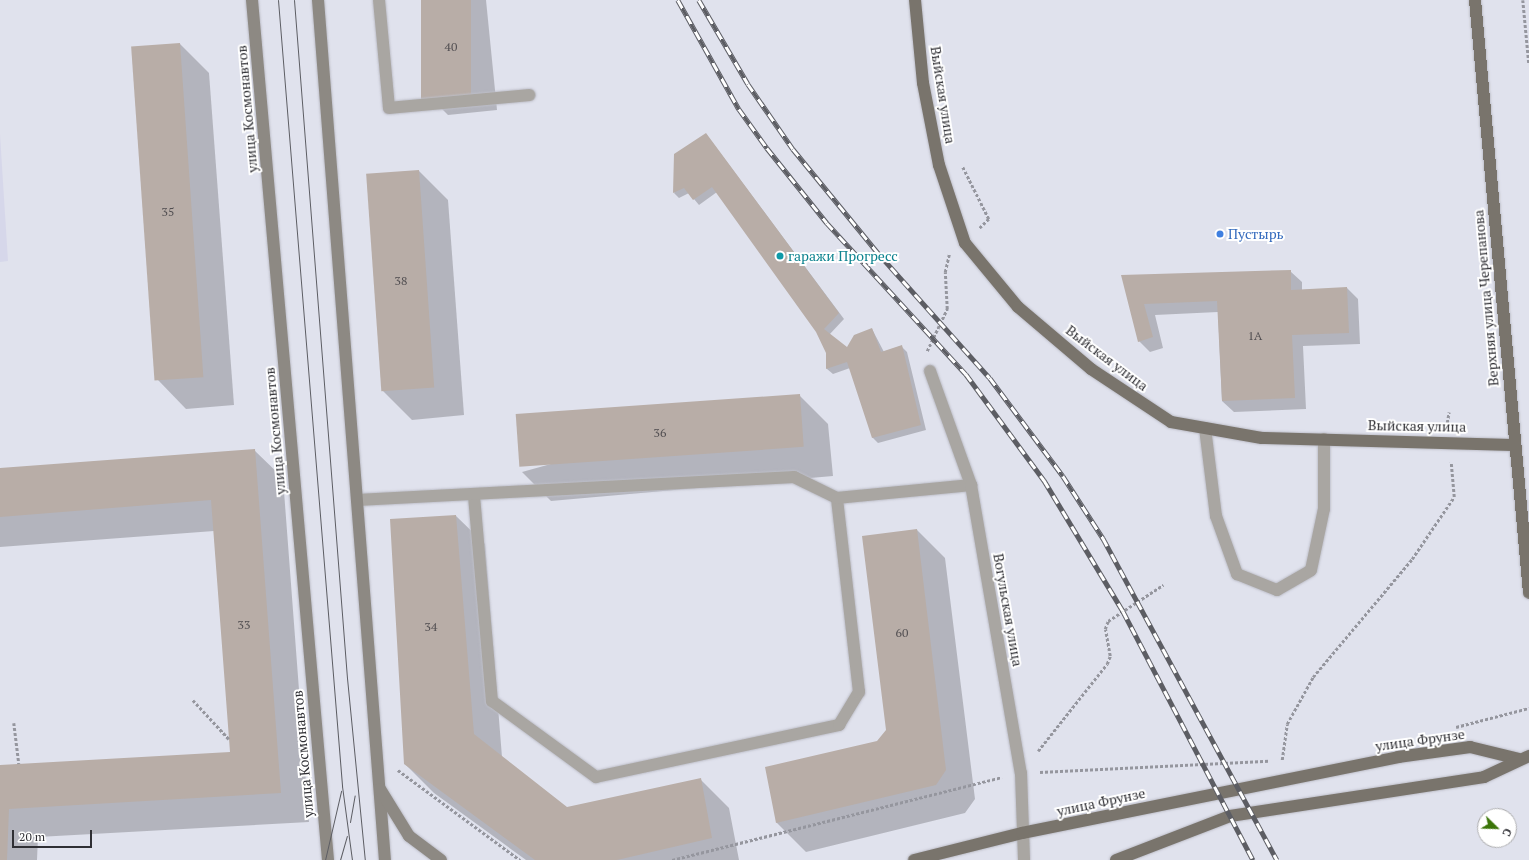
<!DOCTYPE html>
<html>
<head>
<meta charset="utf-8">
<style>
	body { margin:0 }
	#map { position:relative; width:1529px; height:860px; overflow:hidden; background:#e0e2ed; font-family:"PT Serif",serif }
	div>[style] { position:absolute }
	.built>* { inset:0; background:#d6d7ea }
	.shadow>* { inset:0; background:#0003 }
	.building>* { inset:0; background:#b8ada7; transform-origin:0 0 }
	.path>* { height:2.5px; margin-top:-1.25px; transform-origin:0; background:repeating-linear-gradient(90deg,#95969e 0 3px,transparent 0 5px) }
	.roads { filter:drop-shadow(0 0 1px #bdbec8) drop-shadow(0 0 1px #bdbec8) }
	.lane>* { height:12px; margin:-6px; padding:0 6px; transform-origin:6px; border-radius:6px; background:#a9a6a2 }
	.street>* { height:12px; margin:-6px; padding:0 6px; transform-origin:6px; border-radius:6px; background:#a9a6a2 }
	.secondary>* { height:12px; margin:-6px; padding:0 6px; transform-origin:6px; border-radius:6px; background:#8d8983 }
	.primary>* { height:12px; margin:-6px; padding:0 6px; transform-origin:6px; border-radius:6px; background:#79746c }
	.tram>* { height:1px; margin:-0.5px; padding:0 0.5px; transform-origin:0.5px; border-radius:0.5px; background:#5c5d63 }
	.rail>* { height:4.5px; margin-top:-2.25px; transform-origin:0; background:repeating-linear-gradient(90deg,#fff 0 9px,#5c5d63 0 18px); box-sizing:border-box; border-block:1px solid #5c5d63 }
	.dots>* { width:11px; height:11px; translate:-50% -50%; box-sizing:border-box; border:2px solid #fff; border-radius:50% }
	span { translate:-50% -50%; white-space:nowrap; text-align:center; line-height:1.15; -webkit-text-stroke:4px #fff; paint-order:stroke }
	.number-label { font-size:12px; color:#514e51 }
	.number-label span { -webkit-text-stroke-width:0 }
	.street-label { font-size:14px; color:#2f2f34 }
	.shop-label { font-size:14px; color:#366cbe }
	.left { translate:0 -50%; text-align:left }
	.culture-label { font-size:14px; color:#0d838f }
	.north { position:absolute; left:1477px; top:808px; width:40px; height:40px; box-sizing:border-box; background:#fff; border:1px solid #acacae; border-radius:50%; rotate:113deg; font-size:11px; font-weight:700; line-height:16px; text-align:center; color:#2f2f34 }
	.north::after { content:''; display:block; margin:auto; width:14px; height:18px; background:#3b7508; clip-path:polygon(50% 0,100% 100%,50% 72%,0 100%) }
	.scale { position:absolute; left:12px; top:830px; width:80px; height:18px; box-sizing:border-box; border:2px solid #2f2f34; border-top:0; padding-left:5px; font-size:12px; line-height:14px; white-space:nowrap; color:#2f2f34; -webkit-text-stroke:3px #fff; paint-order:stroke }
</style>
</head>
<body>
<div id="map">
	<div class="built">
		<i style="clip-path:polygon(0 134px,8px 261px,0 262px)"></i>
	</div>
	<div class="shadow">
		<i style="clip-path:polygon(422px 0,486px 0,497px 110px,448px 115px,431px 98px)"></i>
		<i style="clip-path:polygon(180px 44px,209px 73px,234px 405px,186px 409px,158px 380px)"></i>
		<i style="clip-path:polygon(706px 134px,844px 319px,829px 335px,847px 348px,872px 329px,884px 352px,901px 346px,907px 352px,926px 430px,878px 443px,873px 438px,850px 368px,833px 374px,827px 369px,827px 353px,817px 331px,717px 192px,699px 205px,689px 193px,679px 198px,674px 193px)"></i>
		<i style="clip-path:polygon(419px 171px,448px 200px,464px 415px,412px 420px,383px 391px,367px 176px)"></i>
		<i style="clip-path:polygon(1290px 271px,1302px 282px,1302px 290px,1347px 288px,1358px 299px,1360px 344px,1303px 346px,1306px 409px,1234px 412px,1222px 401px,1218px 312px,1155px 315px,1163px 348px,1150px 352px,1139px 341px,1123px 276px)"></i>
		<i style="clip-path:polygon(799px 395px,828px 424px,833px 476px,551px 501px,522px 472px)"></i>
		<i style="clip-path:polygon(254px 450px,283px 478px,309px 822px,38px 837px,37px 860px,0 860px,0 766px,231px 753px,214px 531px,0 547px,0 469px)"></i>
		<i style="clip-path:polygon(456px 516px,485px 544px,502px 757px,567px 808px,700px 779px,729px 808px,739px 860px,526px 860px,434px 793px,405px 764px)"></i>
		<i style="clip-path:polygon(917px 530px,945px 558px,975px 799px,965px 813px,806px 852px,777px 823px,766px 768px,878px 742px,887px 731px)"></i>
	</div>
	<div class="building">
		<i style="left:421px;top:0;width:50px;height:99px"></i>
		<i style="left:180px;top:43px;width:335px;height:49px;rotate:86deg"></i>
		<i style="clip-path:polygon(706px 133px,839px 313px,824px 329px,847px 347px,854px 335px,872px 328px,881px 352px,902px 345px,921px 425px,872px 438px,847px 362px,826px 369px,826px 353px,816px 332px,712px 187px,693px 200px,684px 188px,673px 193px,674px 154px)"></i>
		<i style="left:419px;top:170px;width:218px;height:53px;rotate:86deg"></i>
		<i style="clip-path:polygon(1291px 270px,1291px 290px,1347px 287px,1349px 333px,1292px 335px,1295px 398px,1222px 401px,1217px 301px,1144px 304px,1153px 337px,1138px 342px,1121px 275px)"></i>
		<i style="left:800px;top:394px;width:53px;height:285px;rotate:86deg"></i>
		<i style="clip-path:polygon(255px 449px,281px 793px,9px 809px,7px 860px,0 860px,0 765px,230px 752px,211px 500px,0 517px,0 468px)"></i>
		<i style="clip-path:polygon(456px 515px,474px 734px,567px 807px,701px 778px,712px 838px,617px 860px,535px 860px,404px 764px,390px 519px)"></i>
		<i style="clip-path:polygon(917px 529px,946px 770px,936px 785px,776px 823px,765px 767px,877px 741px,886px 730px,862px 536px)"></i>
	</div>
	<div class="path">
		<i style="left:1523px;top:0;width:63px;rotate:84.6deg"></i>
		<i style="left:963px;top:167px;width:58px;rotate:63.4deg"></i>
		<i style="left:989px;top:219px;width:13px;rotate:135deg"></i>
		<i style="left:927px;top:351px;width:47px;rotate:-64.5deg"></i>
		<i style="left:947px;top:309px;width:37px;rotate:-93deg"></i>
		<i style="left:945px;top:272px;width:18px;rotate:-77deg"></i>
		<i style="left:1447px;top:423px;width:11px;rotate:-80deg"></i>
		<i style="left:193px;top:700px;width:53px;rotate:47.3deg"></i>
		<i style="left:14px;top:723px;width:41px;rotate:83deg"></i>
		<i style="left:1456px;top:727px;width:75px;rotate:-14.6deg"></i>
		<i style="left:1038px;top:751px;width:111px;rotate:-51.6deg"></i>
		<i style="left:1107px;top:664px;width:9px;rotate:-69deg"></i>
		<i style="left:1110px;top:656px;width:27px;rotate:-100deg"></i>
		<i style="left:1105px;top:629px;width:9px;rotate:-69deg"></i>
		<i style="left:1108px;top:621px;width:66px;rotate:-33.2deg"></i>
		<i style="left:1282px;top:760px;width:36px;rotate:-82deg"></i>
		<i style="left:1287px;top:724px;width:54px;rotate:-61deg"></i>
		<i style="left:1313px;top:677px;width:154px;rotate:-50deg"></i>
		<i style="left:1412px;top:559px;width:75px;rotate:-55.9deg"></i>
		<i style="left:1454px;top:497px;width:35px;rotate:-95deg"></i>
		<i style="left:398px;top:770px;width:152px;rotate:36.4deg"></i>
		<i style="left:1040px;top:772px;width:229px;rotate:-2.8deg"></i>
		<i style="left:672px;top:860px;width:340px;rotate:-14.1deg"></i>
	</div>
	<div class="roads">
		<div class="lane">
			<i style="left:379px;top:0;width:108px;rotate:84.7deg"></i>
			<i style="left:389px;top:108px;width:141px;rotate:-5.3deg"></i>
			<i style="left:1205px;top:428px;width:89px;rotate:82.9deg"></i>
			<i style="left:1216px;top:516px;width:62px;rotate:70.1deg"></i>
			<i style="left:1237px;top:574px;width:43px;rotate:21.8deg"></i>
			<i style="left:1277px;top:590px;width:39px;rotate:-30deg"></i>
			<i style="left:1311px;top:570px;width:62px;rotate:-78deg"></i>
			<i style="left:1324px;top:509px;width:70px;rotate:-90deg"></i>
			<i style="left:474px;top:496px;width:206px;rotate:85deg"></i>
			<i style="left:492px;top:701px;width:129px;rotate:36.2deg"></i>
			<i style="left:596px;top:777px;width:249px;rotate:-12.1deg"></i>
			<i style="left:839px;top:725px;width:39px;rotate:-59deg"></i>
			<i style="left:859px;top:692px;width:195px;rotate:-96.5deg"></i>
			<i style="left:357px;top:500px;width:438px;rotate:-3deg"></i>
			<i style="left:794px;top:477px;width:48px;rotate:26deg"></i>
			<i style="left:837px;top:498px;width:135px;rotate:-5.5deg"></i>
		</div>
		<div class="street">
			<i style="left:930px;top:371px;width:121px;rotate:70.2deg"></i>
			<i style="left:971px;top:485px;width:292px;rotate:80.2deg"></i>
			<i style="left:1021px;top:773px;width:87px;rotate:88deg"></i>
		</div>
		<div class="secondary">
			<i style="left:252px;top:0;width:863px;rotate:84.95deg"></i>
			<i style="left:318px;top:0;width:863px;rotate:85.55deg"></i>
			<i style="left:380px;top:789px;width:55px;rotate:58.3deg"></i>
			<i style="left:409px;top:836px;width:40px;rotate:37deg"></i>
		</div>
		<div class="primary">
			<i style="left:915px;top:0;width:83px;rotate:84.5deg"></i>
			<i style="left:923px;top:83px;width:84px;rotate:79deg"></i>
			<i style="left:939px;top:165px;width:82px;rotate:71.6deg"></i>
			<i style="left:965px;top:243px;width:83px;rotate:50.4deg"></i>
			<i style="left:1018px;top:307px;width:96px;rotate:40.3deg"></i>
			<i style="left:1091px;top:369px;width:96px;rotate:33.5deg"></i>
			<i style="left:1171px;top:422px;width:92px;rotate:10deg"></i>
			<i style="left:1262px;top:438px;width:253px;rotate:1.6deg"></i>
			<i style="left:1475px;top:0;width:595px;rotate:84.8deg"></i>
			<i style="left:914px;top:860px;width:111px;rotate:-14deg"></i>
			<i style="left:1022px;top:833px;width:384px;rotate:-11.4deg"></i>
			<i style="left:1398px;top:757px;width:73px;rotate:-7.9deg"></i>
			<i style="left:1470px;top:747px;width:50px;rotate:13.8deg"></i>
			<i style="left:1116px;top:860px;width:122px;rotate:-21.1deg"></i>
			<i style="left:1230px;top:816px;width:257px;rotate:-8.7deg"></i>
			<i style="left:1484px;top:777px;width:50px;rotate:-25deg"></i>
		</div>
	</div>
	<div class="tram">
		<i style="left:278px;top:0;width:789px;rotate:85.34deg"></i>
		<i style="left:342px;top:786px;width:75px;rotate:82.3deg"></i>
		<i style="left:294px;top:0;width:680px;rotate:85.53deg"></i>
		<i style="left:347px;top:678px;width:183px;rotate:84.4deg"></i>
		<i style="left:350px;top:822px;width:27px;rotate:-80deg"></i>
		<i style="left:325px;top:860px;width:71px;rotate:-76.9deg"></i>
		<i style="left:340px;top:860px;width:25px;rotate:-74deg"></i>
	</div>
	<div class="rail">
		<i style="left:678px;top:0;width:125px;rotate:60.8deg"></i>
		<i style="left:739px;top:109px;width:48px;rotate:54.3deg"></i>
		<i style="left:767px;top:148px;width:96px;rotate:51.3deg"></i>
		<i style="left:827px;top:223px;width:205px;rotate:47.4deg"></i>
		<i style="left:966px;top:374px;width:132px;rotate:53.7deg"></i>
		<i style="left:1044px;top:480px;width:153px;rotate:58.9deg"></i>
		<i style="left:1123px;top:611px;width:281px;rotate:62.4deg"></i>
		<i style="left:699px;top:0;width:97px;rotate:59.7deg"></i>
		<i style="left:748px;top:84px;width:79px;rotate:55.3deg"></i>
		<i style="left:793px;top:149px;width:136px;rotate:50.7deg"></i>
		<i style="left:879px;top:254px;width:166px;rotate:48.2deg"></i>
		<i style="left:990px;top:378px;width:122px;rotate:53.3deg"></i>
		<i style="left:1063px;top:476px;width:74px;rotate:57.2deg"></i>
		<i style="left:1103px;top:538px;width:366px;rotate:61.6deg"></i>
	</div>
	<div class="dots">
		<i style="left:1220px;top:234px;background:#3f7fe0"></i>
		<i style="left:780px;top:256px;background:#0f9aa8"></i>
	</div>
	<div class="number-label">
		<span style="left:451px;top:47px">40</span>
		<span style="left:168px;top:212px">35</span>
		<span style="left:401px;top:281px">38</span>
		<span style="left:1255px;top:336px">1А</span>
		<span style="left:660px;top:433px">36</span>
		<span style="left:244px;top:625px">33</span>
		<span style="left:431px;top:627px">34</span>
		<span style="left:902px;top:633px">60</span>
	</div>
	<div class="street-label">
		<span style="left:943px;top:95px;rotate:81deg">Выйская улица</span>
		<span style="left:247px;top:109px;rotate:-95deg">улица Космонавтов</span>
		<span style="left:1486px;top:298px;rotate:-95deg">Верхняя улица Черепанова</span>
		<span style="left:1107px;top:358px;rotate:37deg">Выйская улица</span>
		<span style="left:1417px;top:426px;rotate:1deg">Выйская улица</span>
		<span style="left:275px;top:431px;rotate:-95deg">улица Космонавтов</span>
		<span style="left:1008px;top:610px;rotate:80deg">Вогульская улица</span>
		<span style="left:1420px;top:740px;rotate:-8deg">улица Фрунзе</span>
		<span style="left:303px;top:754px;rotate:-95deg">улица Космонавтов</span>
		<span style="left:1101px;top:802px;rotate:-12deg">улица Фрунзе</span>
	</div>
	<div class="shop-label">
		<span class="left" style="left:1228px;top:234px">Пустырь</span>
	</div>
	<div class="culture-label">
		<span class="left" style="left:788px;top:256px">гаражи Прогресс</span>
	</div>
	<div class="north">С</div>
	<div class="scale">20 m</div>
</div>
</body>
</html>
